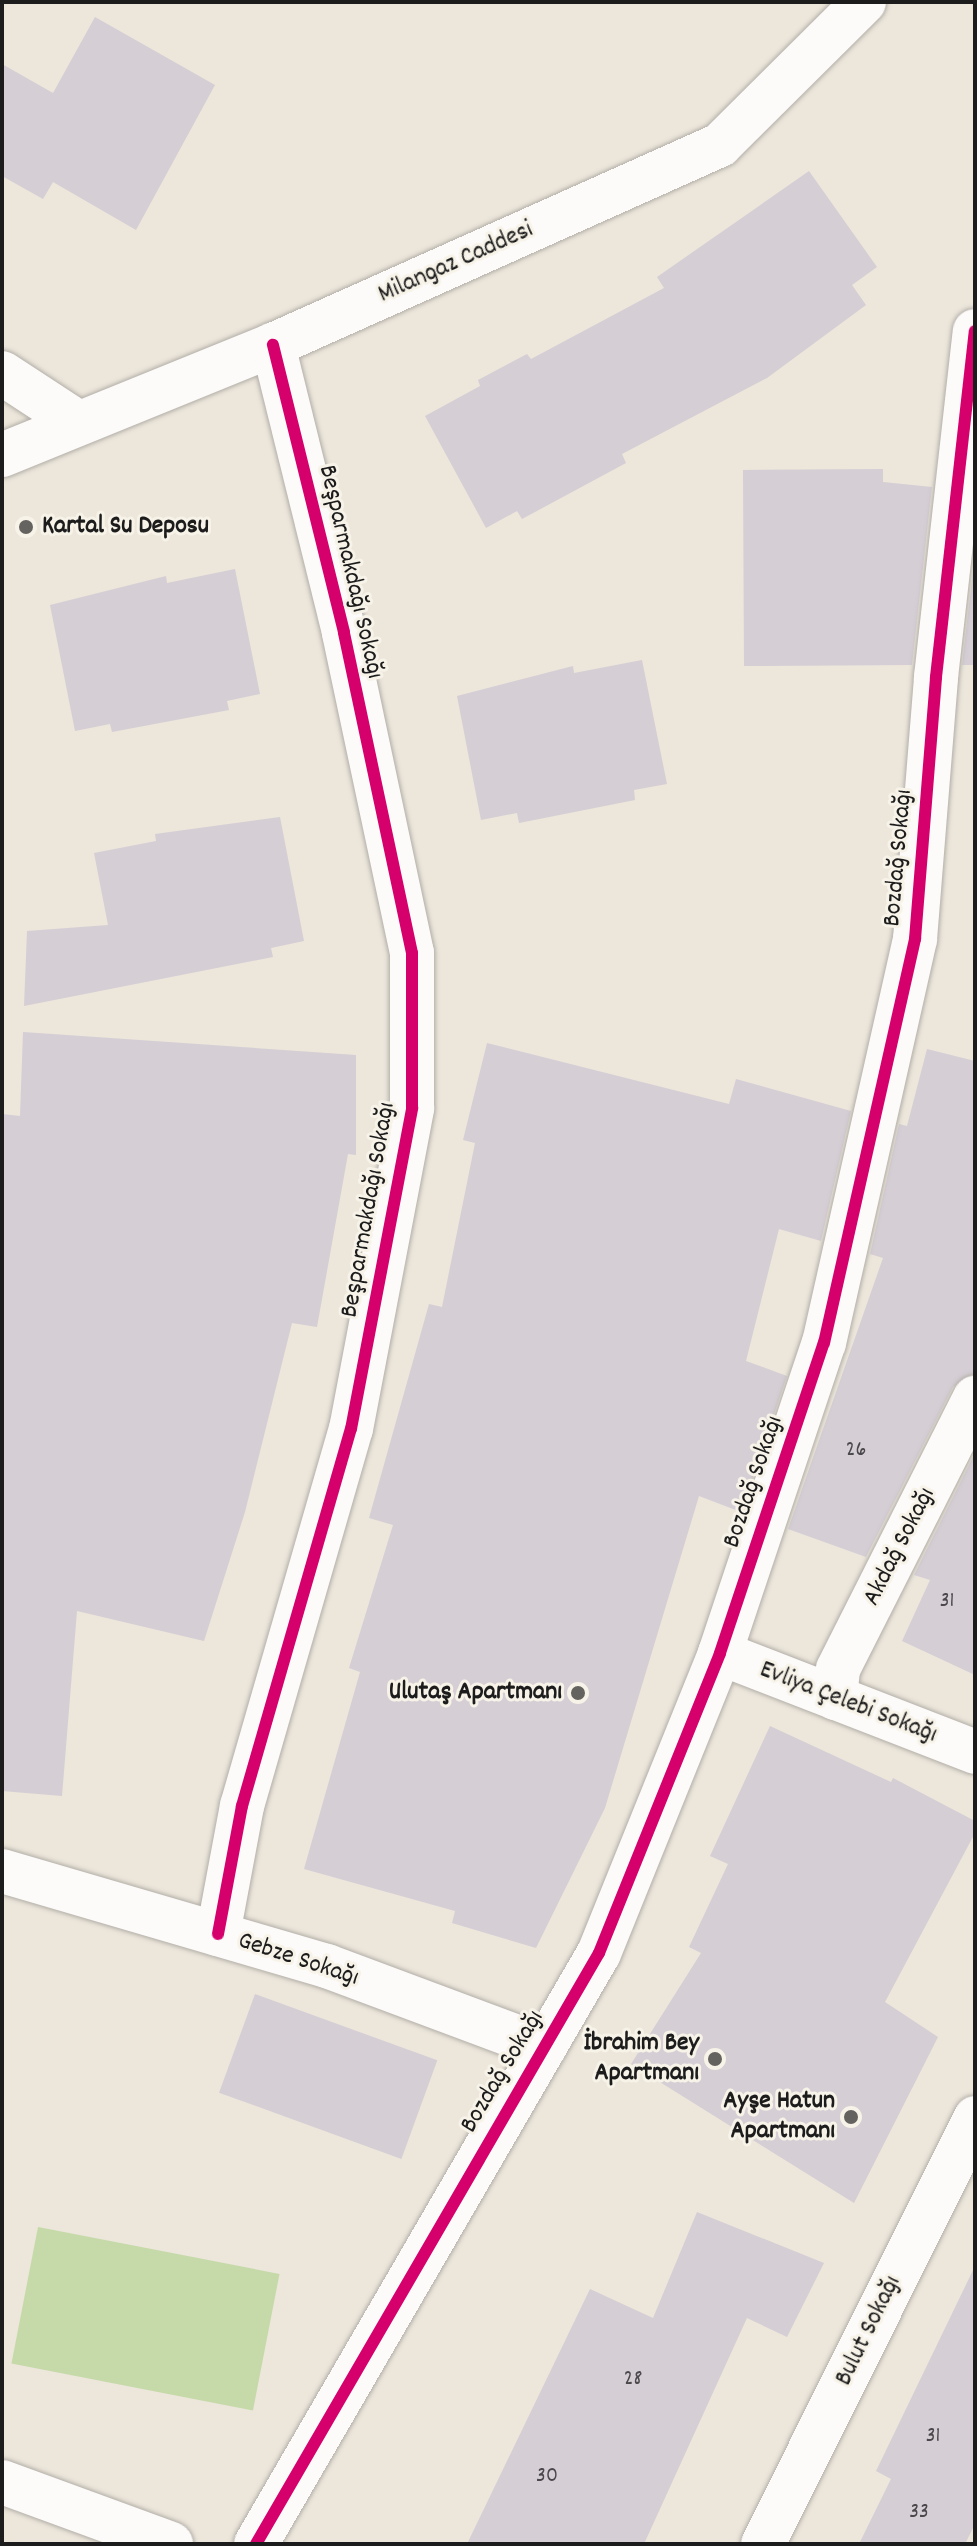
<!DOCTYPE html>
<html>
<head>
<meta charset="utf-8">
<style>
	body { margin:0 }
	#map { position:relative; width:977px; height:2546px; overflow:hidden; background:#ece6db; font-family:Dekko,sans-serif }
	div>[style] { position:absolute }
	.green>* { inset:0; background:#c5daa8; transform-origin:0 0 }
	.building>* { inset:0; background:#d5ced5; transform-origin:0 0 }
	.roads { filter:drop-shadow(0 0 2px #b2aea7) drop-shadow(0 0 2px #b2aea7) }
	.minor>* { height:44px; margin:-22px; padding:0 22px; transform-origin:22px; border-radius:22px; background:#fcfbfa }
	.cycleway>* { height:12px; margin:-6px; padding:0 6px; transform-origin:6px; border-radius:6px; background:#d6006c }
	.dots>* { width:22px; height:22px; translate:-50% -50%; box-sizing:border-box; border:4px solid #f7f3e8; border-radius:50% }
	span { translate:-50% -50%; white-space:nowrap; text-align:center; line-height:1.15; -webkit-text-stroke:6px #f7f3e8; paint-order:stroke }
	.number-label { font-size:22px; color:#4a484a }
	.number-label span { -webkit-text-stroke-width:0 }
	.street-label { font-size:26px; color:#1c1c1c }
	.poi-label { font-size:26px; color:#1c1c1c; font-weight:700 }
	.left { translate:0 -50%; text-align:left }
	.right { translate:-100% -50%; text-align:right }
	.frame { position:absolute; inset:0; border:4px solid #1c1c1c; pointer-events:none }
</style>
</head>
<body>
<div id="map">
	<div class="green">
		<i style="left:38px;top:2227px;width:246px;height:139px;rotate:11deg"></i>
	</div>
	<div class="building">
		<i style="clip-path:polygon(95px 17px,215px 85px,136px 230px,53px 182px,43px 199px,2px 176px,2px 64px,53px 93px)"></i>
		<i style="clip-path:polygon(809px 171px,877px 267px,852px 285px,866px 305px,767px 378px,622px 454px,626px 463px,522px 519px,517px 511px,486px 528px,425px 416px,480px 386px,478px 380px,527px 354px,531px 359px,664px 288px,657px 277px)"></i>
		<i style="clip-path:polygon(883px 469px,883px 482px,932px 487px,912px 665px,744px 666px,743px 470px)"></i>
		<i style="clip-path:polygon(975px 554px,975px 665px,962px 665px)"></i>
		<i style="clip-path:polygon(235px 569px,260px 694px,227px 701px,229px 710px,112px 732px,110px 724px,75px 731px,50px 605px,166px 576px,167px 583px)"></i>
		<i style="clip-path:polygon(642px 660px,667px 784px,634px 790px,635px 800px,519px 823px,517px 813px,481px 820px,457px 696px,573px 666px,574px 673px)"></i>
		<i style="clip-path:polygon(280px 817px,304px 941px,271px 948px,273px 957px,24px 1006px,27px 931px,108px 925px,94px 853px,156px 841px,155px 834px)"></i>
		<i style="clip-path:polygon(23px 1032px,356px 1055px,356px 1155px,348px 1154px,317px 1327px,292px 1323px,245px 1512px,204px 1641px,77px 1611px,62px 1796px,2px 1791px,2px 1114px,20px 1116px)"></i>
		<i style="clip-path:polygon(487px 1043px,729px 1104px,736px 1079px,851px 1111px,821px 1241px,779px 1229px,746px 1361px,787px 1376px,741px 1512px,699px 1496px,605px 1808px,536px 1948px,452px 1923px,455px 1911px,304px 1869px,360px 1672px,349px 1668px,393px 1525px,369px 1518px,429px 1304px,442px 1307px,475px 1143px,463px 1140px)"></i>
		<i style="clip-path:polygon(927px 1049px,975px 1061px,975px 1373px,953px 1387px,866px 1557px,788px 1529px,883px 1258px,870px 1254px,899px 1124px,907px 1126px)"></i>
		<i style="clip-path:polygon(975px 1453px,975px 1675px,902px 1641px,930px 1580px,914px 1575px)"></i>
		<i style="clip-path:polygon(770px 1726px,891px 1782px,893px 1778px,975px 1821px,975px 1833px,885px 2002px,938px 2037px,854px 2203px,631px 2064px,701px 1953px,689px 1947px,728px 1864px,710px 1856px)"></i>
		<i style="left:255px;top:1994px;width:194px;height:105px;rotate:20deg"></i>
		<i style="clip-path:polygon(697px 2212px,824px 2263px,787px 2337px,747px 2318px,644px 2544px,467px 2544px,590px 2289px,653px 2318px)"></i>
		<i style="clip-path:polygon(975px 2266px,975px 2524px,965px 2544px,859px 2544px,891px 2479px,876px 2471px)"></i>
	</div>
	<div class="roads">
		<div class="minor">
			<i style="left:2px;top:373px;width:90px;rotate:33.2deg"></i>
			<i style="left:2px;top:455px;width:292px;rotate:-22.1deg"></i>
			<i style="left:273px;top:345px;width:490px;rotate:-24.1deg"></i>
			<i style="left:720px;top:145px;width:203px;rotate:-44.8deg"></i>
			<i style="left:720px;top:1653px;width:274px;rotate:21.2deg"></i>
			<i style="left:835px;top:1698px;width:29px;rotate:-84deg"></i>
			<i style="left:838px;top:1669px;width:304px;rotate:-63.2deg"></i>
			<i style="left:2px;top:1871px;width:339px;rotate:16.3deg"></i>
			<i style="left:327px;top:1966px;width:232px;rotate:20.5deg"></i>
			<i style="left:218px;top:1934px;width:130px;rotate:-79.4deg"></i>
			<i style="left:242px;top:1806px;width:392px;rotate:-73.9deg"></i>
			<i style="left:351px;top:1429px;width:327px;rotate:-79.2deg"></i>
			<i style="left:412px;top:1108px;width:155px;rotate:-90deg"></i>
			<i style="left:412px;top:953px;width:328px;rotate:-102deg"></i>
			<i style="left:344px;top:632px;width:296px;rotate:-103.9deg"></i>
			<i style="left:2px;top:2482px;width:180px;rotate:20.1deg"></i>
			<i style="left:256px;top:2544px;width:683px;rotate:-59.87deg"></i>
			<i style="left:599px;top:1953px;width:323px;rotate:-68deg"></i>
			<i style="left:720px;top:1653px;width:327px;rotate:-71.5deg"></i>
			<i style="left:824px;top:1343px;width:414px;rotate:-77.3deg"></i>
			<i style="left:915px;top:939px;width:263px;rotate:-85.4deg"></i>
			<i style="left:936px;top:677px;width:348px;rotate:-83.6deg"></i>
			<i style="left:763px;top:2544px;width:476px;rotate:-63.5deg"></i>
		</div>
	</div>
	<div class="cycleway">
		<i style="left:218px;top:1934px;width:130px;rotate:-79.4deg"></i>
		<i style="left:242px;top:1806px;width:392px;rotate:-73.9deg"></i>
		<i style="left:351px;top:1429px;width:327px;rotate:-79.2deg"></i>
		<i style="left:412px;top:1108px;width:155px;rotate:-90deg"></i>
		<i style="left:412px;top:953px;width:328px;rotate:-102deg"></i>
		<i style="left:344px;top:632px;width:296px;rotate:-103.9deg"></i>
		<i style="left:256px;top:2544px;width:683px;rotate:-59.87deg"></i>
		<i style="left:599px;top:1953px;width:323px;rotate:-68deg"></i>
		<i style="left:720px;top:1653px;width:327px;rotate:-71.5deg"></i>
		<i style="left:824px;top:1343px;width:414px;rotate:-77.3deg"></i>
		<i style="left:915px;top:939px;width:263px;rotate:-85.4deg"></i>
		<i style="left:936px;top:677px;width:348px;rotate:-83.6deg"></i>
	</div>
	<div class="dots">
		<i style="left:26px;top:527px;background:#65635f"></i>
		<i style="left:578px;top:1693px;background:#65635f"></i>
		<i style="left:715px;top:2059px;background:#65635f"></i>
		<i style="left:851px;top:2117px;background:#65635f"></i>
	</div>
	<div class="number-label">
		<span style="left:856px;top:1451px">26</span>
		<span style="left:947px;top:1602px">31</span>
		<span style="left:633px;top:2380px">28</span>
		<span style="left:933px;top:2437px">31</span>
		<span style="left:547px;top:2477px">30</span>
		<span style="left:919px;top:2513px">33</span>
	</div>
	<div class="street-label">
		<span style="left:456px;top:263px;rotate:-24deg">Milangaz Caddesi</span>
		<span style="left:350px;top:572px;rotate:77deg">Beşparmakdağı Sokağı</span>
		<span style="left:899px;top:858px;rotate:-85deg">Bozdağ Sokağı</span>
		<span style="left:369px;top:1210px;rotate:-80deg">Beşparmakdağı Sokağı</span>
		<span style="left:754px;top:1482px;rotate:-71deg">Bozdağ Sokağı</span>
		<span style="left:900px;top:1547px;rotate:-63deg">Akdağ Sokağı</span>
		<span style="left:848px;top:1703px;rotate:21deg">Evliya Çelebi Sokağı</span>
		<span style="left:298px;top:1960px;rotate:18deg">Gebze Sokağı</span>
		<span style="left:503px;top:2072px;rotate:-59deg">Bozdağ Sokağı</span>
		<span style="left:869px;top:2331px;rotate:-64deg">Bulut Sokağı</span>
	</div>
	<div class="poi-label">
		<span class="left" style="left:42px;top:527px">Kartal Su Deposu</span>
		<span class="right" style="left:562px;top:1693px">Ulutaş Apartmanı</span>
		<span class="right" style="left:699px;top:2059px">İbrahim Bey<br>Apartmanı</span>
		<span class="right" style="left:835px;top:2117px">Ayşe Hatun<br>Apartmanı</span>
	</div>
	<div class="frame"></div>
</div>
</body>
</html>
